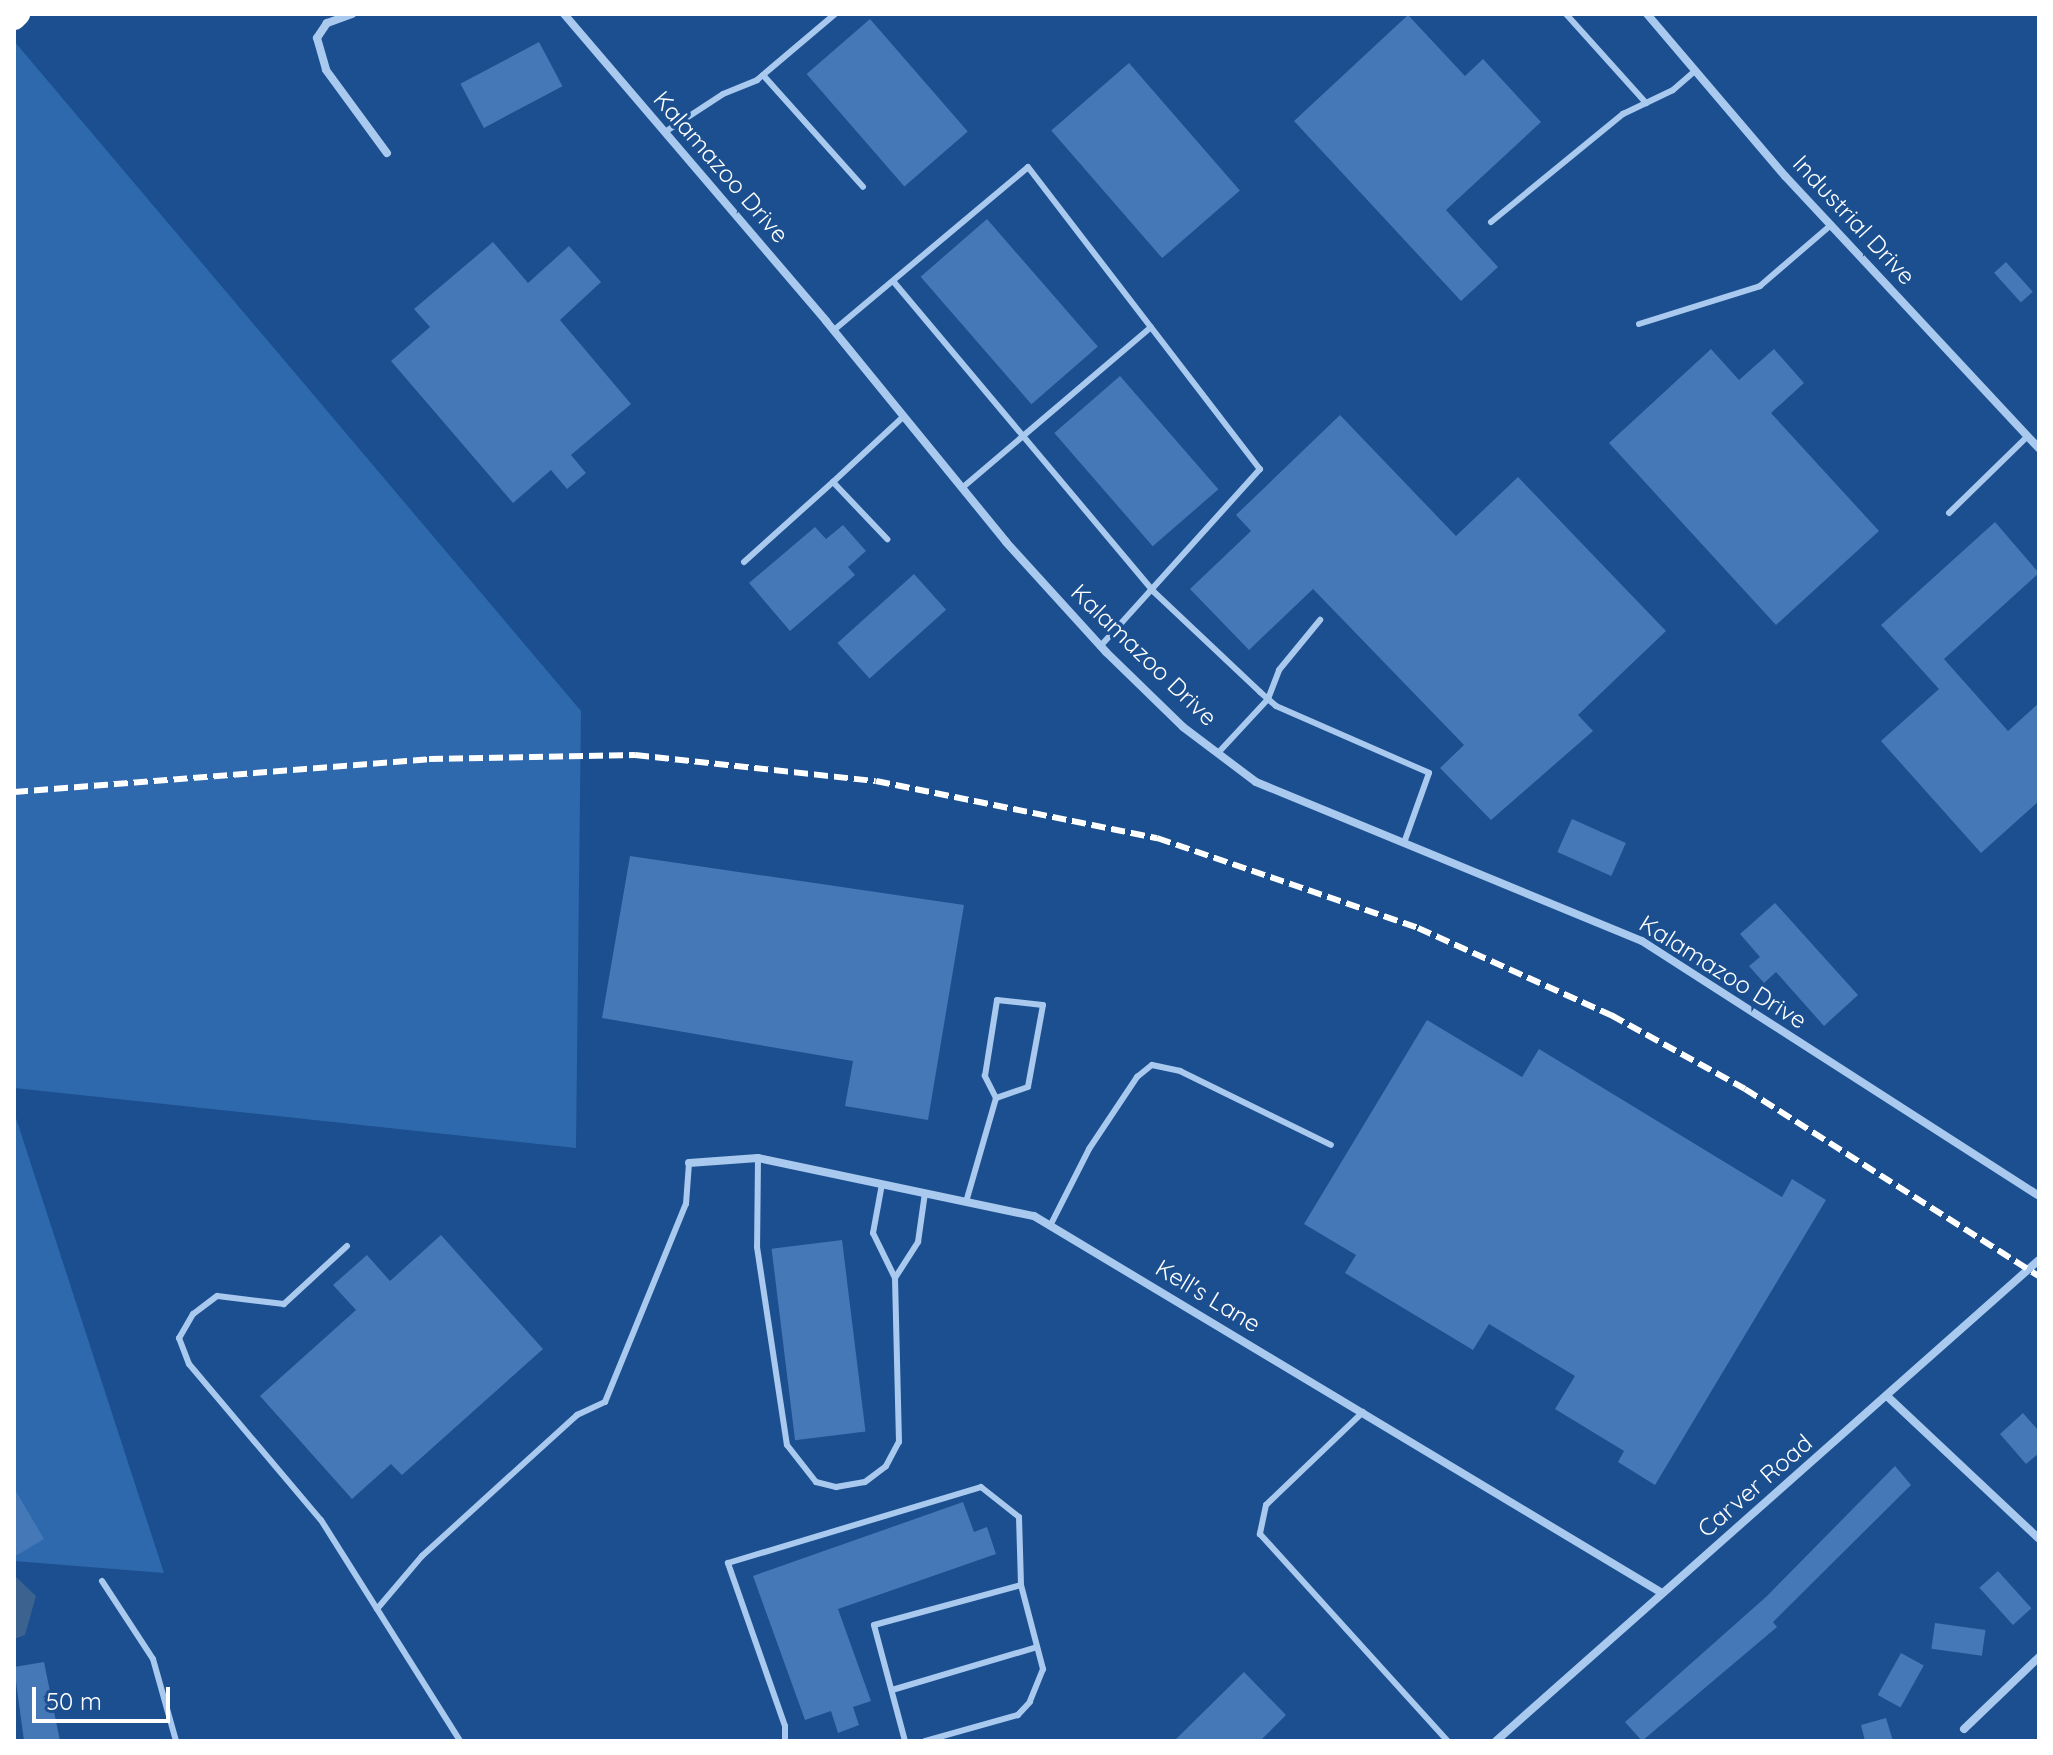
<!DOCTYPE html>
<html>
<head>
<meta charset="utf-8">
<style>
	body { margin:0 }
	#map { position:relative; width:2053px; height:1755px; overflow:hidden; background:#1b4f8f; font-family:Quicksand,sans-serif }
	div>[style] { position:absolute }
	.green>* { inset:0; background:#2e69ad }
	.water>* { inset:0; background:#3c6290 }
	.building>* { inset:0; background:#4478b7; transform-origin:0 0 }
	.lane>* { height:6px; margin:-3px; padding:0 3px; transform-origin:3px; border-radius:3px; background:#a9c9ee }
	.street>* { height:8px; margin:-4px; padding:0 4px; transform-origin:4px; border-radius:4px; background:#a9c9ee }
	.highway>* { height:24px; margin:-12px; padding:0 12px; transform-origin:12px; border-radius:12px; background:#fff }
	.rail>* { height:6px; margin-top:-3px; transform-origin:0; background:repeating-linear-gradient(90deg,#fff 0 14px,transparent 0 20px) }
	span { translate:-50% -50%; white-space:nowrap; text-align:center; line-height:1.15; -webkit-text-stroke:7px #1b4f8f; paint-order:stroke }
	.street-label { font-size:24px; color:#fff }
	.frame { position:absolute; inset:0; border:16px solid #fff; pointer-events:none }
	.scale { position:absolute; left:32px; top:1687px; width:138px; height:36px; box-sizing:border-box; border:4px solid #fff; border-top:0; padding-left:10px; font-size:24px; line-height:28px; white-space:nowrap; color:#fff; -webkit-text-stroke:6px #1b4f8f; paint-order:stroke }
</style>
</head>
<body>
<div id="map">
	<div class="green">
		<i style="clip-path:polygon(14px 41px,581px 711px,576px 1148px,14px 1088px)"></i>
		<i style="clip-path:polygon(14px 1112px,164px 1573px,14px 1561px)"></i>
	</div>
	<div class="water">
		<i style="clip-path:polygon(14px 1575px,36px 1596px,25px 1635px,14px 1639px)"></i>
	</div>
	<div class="building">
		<i style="clip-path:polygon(1408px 15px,1465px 76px,1483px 59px,1541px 122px,1446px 210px,1498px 267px,1461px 301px,1294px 121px)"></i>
		<i style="left:870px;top:19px;width:149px;height:84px;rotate:49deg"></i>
		<i style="left:539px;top:42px;width:50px;height:89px;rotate:62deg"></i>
		<i style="left:1129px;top:63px;width:169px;height:103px;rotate:49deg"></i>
		<i style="left:987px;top:219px;width:169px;height:88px;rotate:49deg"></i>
		<i style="clip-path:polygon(493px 242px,528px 283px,569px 246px,601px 282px,560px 320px,631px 404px,571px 455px,586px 473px,567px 489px,551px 470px,513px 503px,391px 361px,430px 327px,414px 309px)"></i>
		<i style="left:2006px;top:262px;width:40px;height:16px;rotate:48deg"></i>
		<i style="clip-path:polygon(1711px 349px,1739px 380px,1774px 349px,1804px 383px,1771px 413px,1879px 531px,1776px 625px,1609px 443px)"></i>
		<i style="left:1120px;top:376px;width:150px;height:87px;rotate:49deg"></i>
		<i style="clip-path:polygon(1340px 415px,1456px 536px,1518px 477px,1666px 631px,1578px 715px,1593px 731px,1491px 820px,1440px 768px,1464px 745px,1313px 589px,1249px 650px,1190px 589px,1251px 531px,1236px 515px)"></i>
		<i style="clip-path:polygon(1995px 522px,2039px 573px,1944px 659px,2008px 731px,2039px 703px,2039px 801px,1981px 853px,1881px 741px,1939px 689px,1881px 625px)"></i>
		<i style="clip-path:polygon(843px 525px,866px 551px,848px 567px,855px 575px,790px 631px,749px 583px,815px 527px,826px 539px)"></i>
		<i style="left:914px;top:574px;width:48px;height:103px;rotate:48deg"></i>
		<i style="left:1572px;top:819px;width:59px;height:36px;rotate:24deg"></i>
		<i style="clip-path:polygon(630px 856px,964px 905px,928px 1120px,845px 1106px,853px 1061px,602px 1018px)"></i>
		<i style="clip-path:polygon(1775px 903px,1858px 995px,1824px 1026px,1776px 972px,1764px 983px,1749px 966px,1760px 957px,1740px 934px)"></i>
		<i style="clip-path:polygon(1427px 1020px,1522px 1077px,1539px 1049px,1782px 1197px,1792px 1179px,1826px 1200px,1655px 1485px,1618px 1462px,1624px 1451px,1555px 1409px,1575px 1376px,1489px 1324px,1473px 1350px,1345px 1273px,1356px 1255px,1304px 1224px)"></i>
		<i style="clip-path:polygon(441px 1235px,543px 1349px,402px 1475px,391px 1464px,352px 1499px,260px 1396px,356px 1310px,333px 1285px,367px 1255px,390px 1281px)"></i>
		<i style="left:842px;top:1240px;width:193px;height:71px;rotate:83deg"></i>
		<i style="clip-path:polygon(2023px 1413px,2039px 1431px,2039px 1453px,2026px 1464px,2000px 1434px)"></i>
		<i style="clip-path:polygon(1895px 1466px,1911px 1485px,1773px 1622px,1777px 1627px,1642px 1741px,1625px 1722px,1767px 1596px)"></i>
		<i style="clip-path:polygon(14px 1488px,44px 1539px,14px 1557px)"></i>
		<i style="clip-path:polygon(963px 1502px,974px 1532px,987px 1527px,996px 1554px,838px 1609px,871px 1701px,853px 1707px,859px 1725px,838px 1733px,831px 1711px,805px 1720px,753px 1576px)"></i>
		<i style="left:1998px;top:1571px;width:50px;height:25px;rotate:48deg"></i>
		<i style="left:1935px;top:1623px;width:51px;height:26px;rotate:8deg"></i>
		<i style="left:1901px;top:1653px;width:26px;height:48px;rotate:29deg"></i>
		<i style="clip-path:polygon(44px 1662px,60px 1741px,24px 1741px,14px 1667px)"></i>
		<i style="clip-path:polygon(1244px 1672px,1286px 1715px,1260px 1741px,1174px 1741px)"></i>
		<i style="clip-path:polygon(1886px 1718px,1893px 1741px,1865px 1741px,1861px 1725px)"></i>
	</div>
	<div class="lane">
		<i style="left:1566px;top:14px;width:120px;rotate:48deg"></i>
		<i style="left:763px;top:75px;width:150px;rotate:48.2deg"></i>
		<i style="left:665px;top:132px;width:69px;rotate:-33.2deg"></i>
		<i style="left:723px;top:94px;width:37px;rotate:-22deg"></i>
		<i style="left:757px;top:80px;width:102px;rotate:-40.2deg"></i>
		<i style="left:1491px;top:222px;width:171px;rotate:-39.3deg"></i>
		<i style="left:1623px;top:114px;width:55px;rotate:-25.6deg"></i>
		<i style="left:1673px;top:90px;width:29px;rotate:-41deg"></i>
		<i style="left:893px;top:281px;width:405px;rotate:50deg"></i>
		<i style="left:1153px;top:591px;width:147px;rotate:43.3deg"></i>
		<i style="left:1260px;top:692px;width:21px;rotate:41deg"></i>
		<i style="left:1276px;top:706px;width:167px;rotate:23.6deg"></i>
		<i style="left:1429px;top:773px;width:74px;rotate:109.7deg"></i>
		<i style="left:1639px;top:324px;width:127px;rotate:-17.4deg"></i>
		<i style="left:1760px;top:286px;width:94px;rotate:-40.7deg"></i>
		<i style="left:834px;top:330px;width:253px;rotate:-40deg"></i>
		<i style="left:1028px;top:167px;width:381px;rotate:52.5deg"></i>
		<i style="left:1260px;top:469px;width:239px;rotate:132deg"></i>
		<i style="left:833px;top:482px;width:97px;rotate:-42.9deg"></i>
		<i style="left:962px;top:488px;width:248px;rotate:-40.4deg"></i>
		<i style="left:1949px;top:513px;width:110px;rotate:-44.3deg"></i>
		<i style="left:744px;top:562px;width:120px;rotate:-42deg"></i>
		<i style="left:833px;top:482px;width:79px;rotate:46.5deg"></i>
		<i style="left:1218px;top:753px;width:74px;rotate:-47.2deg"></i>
		<i style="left:1268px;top:699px;width:31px;rotate:-69deg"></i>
		<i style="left:1279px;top:670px;width:65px;rotate:-50.6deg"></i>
		<i style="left:758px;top:1158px;width:89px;rotate:90.6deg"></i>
		<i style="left:757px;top:1247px;width:200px;rotate:81.4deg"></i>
		<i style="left:787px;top:1445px;width:47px;rotate:51.9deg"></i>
		<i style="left:816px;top:1482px;width:21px;rotate:14deg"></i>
		<i style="left:836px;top:1487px;width:29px;rotate:-10deg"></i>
		<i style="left:865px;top:1482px;width:26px;rotate:-37deg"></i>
		<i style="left:886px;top:1466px;width:27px;rotate:-62deg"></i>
		<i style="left:899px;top:1442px;width:164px;rotate:-91.4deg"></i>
		<i style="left:882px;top:1184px;width:50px;rotate:100.4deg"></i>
		<i style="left:873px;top:1233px;width:50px;rotate:63.9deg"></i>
		<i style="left:895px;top:1278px;width:43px;rotate:-57.4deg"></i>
		<i style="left:918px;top:1242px;width:49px;rotate:-81.9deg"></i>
		<i style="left:966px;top:1202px;width:108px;rotate:-73.9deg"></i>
		<i style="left:996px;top:1098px;width:25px;rotate:-117deg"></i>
		<i style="left:985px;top:1076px;width:77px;rotate:-81deg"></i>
		<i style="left:997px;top:1000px;width:46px;rotate:6.2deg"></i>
		<i style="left:1043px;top:1005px;width:83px;rotate:100.4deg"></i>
		<i style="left:1028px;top:1087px;width:34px;rotate:161deg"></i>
		<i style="left:1050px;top:1226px;width:86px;rotate:-63.1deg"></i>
		<i style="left:1089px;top:1149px;width:87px;rotate:-56.3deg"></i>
		<i style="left:1137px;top:1077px;width:19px;rotate:-39deg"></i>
		<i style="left:1152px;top:1065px;width:29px;rotate:12deg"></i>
		<i style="left:1180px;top:1071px;width:168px;rotate:26.1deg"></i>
		<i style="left:347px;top:1246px;width:86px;rotate:137.4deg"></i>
		<i style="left:284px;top:1304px;width:67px;rotate:-173.2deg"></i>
		<i style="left:217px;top:1296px;width:30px;rotate:143deg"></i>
		<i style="left:193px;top:1314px;width:28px;rotate:120deg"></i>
		<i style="left:179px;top:1338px;width:28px;rotate:69deg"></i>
		<i style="left:189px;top:1364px;width:204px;rotate:49.8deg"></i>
		<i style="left:321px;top:1520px;width:261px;rotate:57.8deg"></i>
		<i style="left:1363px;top:1412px;width:134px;rotate:136.2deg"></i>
		<i style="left:1266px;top:1505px;width:30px;rotate:102deg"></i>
		<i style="left:1260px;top:1534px;width:280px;rotate:47.8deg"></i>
		<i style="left:102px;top:1581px;width:93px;rotate:56.8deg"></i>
		<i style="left:153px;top:1659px;width:85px;rotate:74.3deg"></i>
		<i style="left:377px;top:1609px;width:70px;rotate:-49.7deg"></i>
		<i style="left:422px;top:1556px;width:210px;rotate:-42.3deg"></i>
		<i style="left:577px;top:1415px;width:31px;rotate:-25deg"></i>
		<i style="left:605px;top:1402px;width:214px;rotate:-67.8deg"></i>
		<i style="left:686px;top:1204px;width:41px;rotate:-85.8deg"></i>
		<i style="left:892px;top:1690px;width:151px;rotate:-16.5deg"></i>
		<i style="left:785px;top:1741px;width:15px;rotate:-90deg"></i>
		<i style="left:785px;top:1726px;width:173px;rotate:-109.3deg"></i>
		<i style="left:728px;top:1563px;width:264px;rotate:-16.7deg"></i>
		<i style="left:981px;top:1487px;width:48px;rotate:38.3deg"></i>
		<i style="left:1019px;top:1517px;width:68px;rotate:88.3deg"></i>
		<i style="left:1021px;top:1585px;width:87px;rotate:75.3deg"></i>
		<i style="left:1043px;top:1669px;width:35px;rotate:112deg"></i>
		<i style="left:1030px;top:1702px;width:18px;rotate:133deg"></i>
		<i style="left:1018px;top:1715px;width:97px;rotate:164.4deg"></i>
		<i style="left:905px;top:1741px;width:120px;rotate:-105deg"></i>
		<i style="left:874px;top:1625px;width:152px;rotate:-15.2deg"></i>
	</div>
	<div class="street">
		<i style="left:352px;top:14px;width:27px;rotate:160deg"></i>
		<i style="left:327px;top:23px;width:18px;rotate:124deg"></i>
		<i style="left:317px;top:38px;width:33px;rotate:74deg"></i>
		<i style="left:326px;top:70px;width:103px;rotate:53.7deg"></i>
		<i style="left:564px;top:14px;width:404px;rotate:49.5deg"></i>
		<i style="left:826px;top:321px;width:285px;rotate:50.8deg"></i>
		<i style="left:1006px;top:542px;width:149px;rotate:47.7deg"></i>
		<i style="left:1106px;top:652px;width:107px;rotate:44.2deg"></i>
		<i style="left:1183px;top:727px;width:91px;rotate:37deg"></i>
		<i style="left:1256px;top:782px;width:417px;rotate:22.4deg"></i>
		<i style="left:1642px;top:941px;width:472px;rotate:32.7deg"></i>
		<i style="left:1647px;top:14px;width:213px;rotate:49.6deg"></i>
		<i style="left:1785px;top:176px;width:372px;rotate:47deg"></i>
		<i style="left:689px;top:1163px;width:69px;rotate:-4.1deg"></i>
		<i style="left:758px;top:1158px;width:282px;rotate:11.9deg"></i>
		<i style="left:1034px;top:1216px;width:732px;rotate:30.98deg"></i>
		<i style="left:1888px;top:1397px;width:207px;rotate:43.2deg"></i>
		<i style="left:1964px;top:1729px;width:104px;rotate:-43.8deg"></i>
		<i style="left:1496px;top:1741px;width:725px;rotate:-41.54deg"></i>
	</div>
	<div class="highway">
		<i style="left:14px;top:18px;width:6px;rotate:-45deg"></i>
	</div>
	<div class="rail">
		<i style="left:14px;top:792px;width:416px;rotate:-4.5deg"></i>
		<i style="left:429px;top:759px;width:206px;rotate:-1.1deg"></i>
		<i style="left:635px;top:755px;width:242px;rotate:6.2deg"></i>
		<i style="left:876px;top:781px;width:287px;rotate:11.5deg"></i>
		<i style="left:1157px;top:838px;width:276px;rotate:19deg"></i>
		<i style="left:1418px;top:928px;width:212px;rotate:24.3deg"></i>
		<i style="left:1611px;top:1015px;width:153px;rotate:28.9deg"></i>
		<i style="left:1745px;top:1089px;width:348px;rotate:32.5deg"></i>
	</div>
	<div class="street-label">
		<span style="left:721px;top:167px;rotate:49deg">Kalamazoo Drive</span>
		<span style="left:1854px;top:220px;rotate:47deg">Industrial Drive</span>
		<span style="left:1144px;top:655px;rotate:44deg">Kalamazoo Drive</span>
		<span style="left:1723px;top:972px;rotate:32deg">Kalamazoo Drive</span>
		<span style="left:1208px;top:1296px;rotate:31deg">Kell's Lane</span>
		<span style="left:1755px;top:1486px;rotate:-41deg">Carver Road</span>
	</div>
	<div class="frame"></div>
	<div class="scale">50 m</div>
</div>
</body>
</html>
